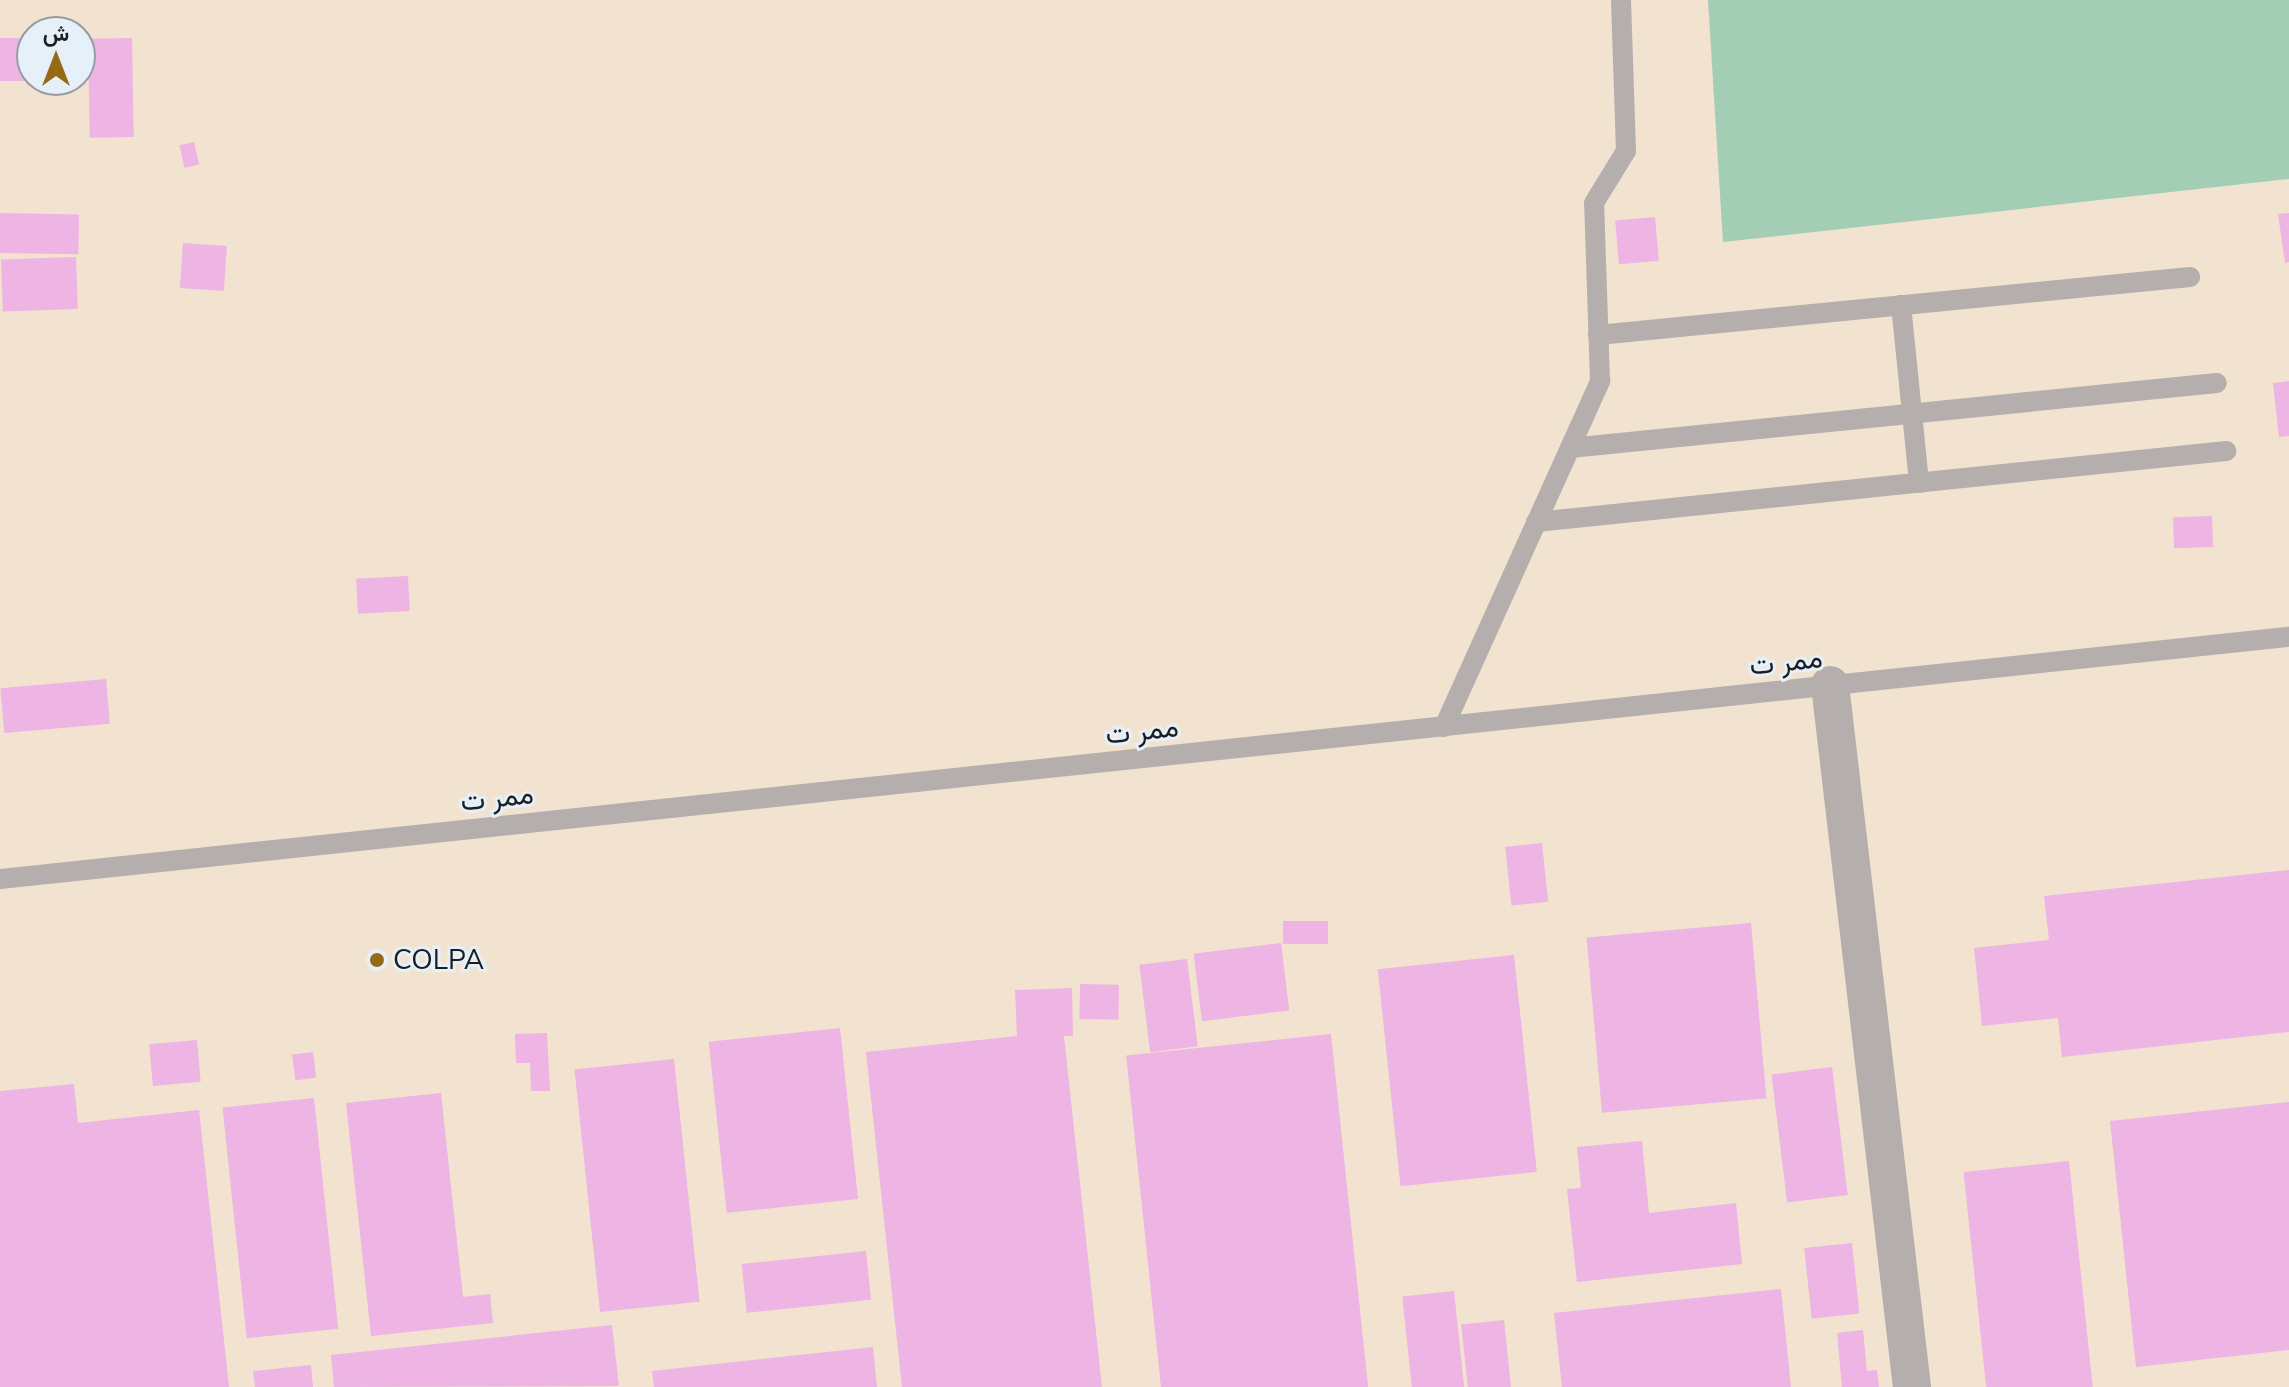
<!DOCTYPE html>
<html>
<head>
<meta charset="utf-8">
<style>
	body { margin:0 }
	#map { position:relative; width:2289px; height:1387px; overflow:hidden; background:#e6f0f9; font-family:"Nunito Sans",Vazirmatn,sans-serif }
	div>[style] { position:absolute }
	.industrial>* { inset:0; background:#f2e2d0 }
	.green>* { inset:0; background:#a3cdb5 }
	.building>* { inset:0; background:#edb4e4; transform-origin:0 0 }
	.lane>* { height:20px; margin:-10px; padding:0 10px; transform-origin:10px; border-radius:10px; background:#b4aead }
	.street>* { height:38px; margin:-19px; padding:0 19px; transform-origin:19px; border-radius:19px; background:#b4aead }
	.dots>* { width:22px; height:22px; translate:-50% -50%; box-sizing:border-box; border:4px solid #e6f0f9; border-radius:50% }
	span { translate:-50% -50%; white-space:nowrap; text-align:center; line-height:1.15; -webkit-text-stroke:6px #e6f0f9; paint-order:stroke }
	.street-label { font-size:28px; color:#1b1f22 }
	.poi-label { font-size:28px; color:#1b1f22 }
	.left { translate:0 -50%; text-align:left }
	.north { position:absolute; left:16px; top:16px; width:80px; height:80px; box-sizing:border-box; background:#e6f0f9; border:2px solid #959ca3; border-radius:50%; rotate:0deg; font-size:22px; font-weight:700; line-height:32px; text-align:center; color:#1b1f22 }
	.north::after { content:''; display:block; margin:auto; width:28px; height:36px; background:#976a18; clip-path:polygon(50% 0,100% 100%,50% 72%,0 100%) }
</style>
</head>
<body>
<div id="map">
	<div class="industrial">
		<i style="clip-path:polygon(evenodd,0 0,2289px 0,2289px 1387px,0 1387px,0 0,32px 32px,80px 32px,80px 80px,32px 80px,32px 32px)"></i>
	</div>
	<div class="green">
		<i style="clip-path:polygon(1708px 0,2289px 0,2289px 179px,1723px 242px)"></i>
	</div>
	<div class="building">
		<i style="left:0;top:38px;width:32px;height:43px"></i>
		<i style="left:132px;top:38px;width:99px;height:44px;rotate:89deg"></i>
		<i style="left:194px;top:142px;width:23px;height:15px;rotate:77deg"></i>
		<i style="left:0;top:213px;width:79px;height:40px;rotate:1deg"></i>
		<i style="clip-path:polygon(2289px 213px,2289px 262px,2285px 263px,2278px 214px)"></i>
		<i style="left:1655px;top:217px;width:44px;height:40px;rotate:85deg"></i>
		<i style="left:183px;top:243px;width:44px;height:45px;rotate:4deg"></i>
		<i style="left:76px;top:257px;width:52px;height:75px;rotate:88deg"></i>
		<i style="clip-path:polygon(2289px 381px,2289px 436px,2279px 437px,2273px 383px)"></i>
		<i style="left:2212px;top:516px;width:31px;height:39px;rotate:88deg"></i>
		<i style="left:408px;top:576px;width:35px;height:52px;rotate:87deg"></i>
		<i style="left:106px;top:679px;width:45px;height:106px;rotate:85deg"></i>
		<i style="left:1542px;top:843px;width:59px;height:37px;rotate:84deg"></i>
		<i style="clip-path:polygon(2289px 870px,2289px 1032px,2062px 1057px,2058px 1018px,1982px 1026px,1974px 948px,2049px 940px,2044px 896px)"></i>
		<i style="left:1328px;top:921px;width:23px;height:45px;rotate:90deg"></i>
		<i style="left:1751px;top:923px;width:176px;height:165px;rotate:85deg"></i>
		<i style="left:1281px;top:943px;width:68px;height:88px;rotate:83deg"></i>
		<i style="left:1514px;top:955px;width:218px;height:137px;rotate:84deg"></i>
		<i style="left:1187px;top:959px;width:88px;height:48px;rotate:83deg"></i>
		<i style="left:1080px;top:984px;width:39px;height:35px;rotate:1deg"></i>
		<i style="clip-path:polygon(1072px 988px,1073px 1036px,1064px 1036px,1102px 1387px,902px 1387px,866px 1052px,1017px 1036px,1015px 990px)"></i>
		<i style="left:840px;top:1028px;width:172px;height:132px;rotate:84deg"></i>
		<i style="clip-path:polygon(547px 1033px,550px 1091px,531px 1091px,530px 1063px,516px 1063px,515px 1034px)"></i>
		<i style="left:1331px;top:1034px;width:355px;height:206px;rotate:84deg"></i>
		<i style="left:197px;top:1040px;width:42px;height:48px;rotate:85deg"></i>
		<i style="left:313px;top:1052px;width:26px;height:21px;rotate:83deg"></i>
		<i style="left:674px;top:1059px;width:244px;height:100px;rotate:84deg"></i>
		<i style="left:1832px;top:1067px;width:129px;height:61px;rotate:83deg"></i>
		<i style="clip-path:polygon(74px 1084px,78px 1123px,199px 1110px,229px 1387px,0 1387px,0 1091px)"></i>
		<i style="clip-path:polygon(441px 1093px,463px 1297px,490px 1294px,493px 1323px,371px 1336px,346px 1103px)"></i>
		<i style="left:314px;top:1098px;width:232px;height:92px;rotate:84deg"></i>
		<i style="clip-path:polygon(2289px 1102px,2289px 1350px,2136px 1367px,2110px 1121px)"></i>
		<i style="clip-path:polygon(1642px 1141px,1649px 1213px,1736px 1203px,1742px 1264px,1577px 1282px,1567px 1189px,1581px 1188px,1577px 1147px)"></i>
		<i style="left:2069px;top:1161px;width:227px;height:106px;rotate:84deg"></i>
		<i style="left:1852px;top:1243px;width:71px;height:48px;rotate:84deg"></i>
		<i style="left:866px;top:1251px;width:49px;height:125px;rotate:84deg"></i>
		<i style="clip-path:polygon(1781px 1289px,1791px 1387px,1562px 1387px,1554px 1313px)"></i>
		<i style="left:1454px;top:1291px;width:97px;height:52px;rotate:84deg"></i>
		<i style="left:1504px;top:1320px;width:67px;height:43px;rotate:84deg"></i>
		<i style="clip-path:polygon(612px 1325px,619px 1386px,334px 1387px,331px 1355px)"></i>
		<i style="clip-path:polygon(1863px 1330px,1867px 1371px,1877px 1370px,1879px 1387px,1842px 1387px,1837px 1333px)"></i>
		<i style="clip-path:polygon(873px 1347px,877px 1387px,654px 1387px,652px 1371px)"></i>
		<i style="clip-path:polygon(311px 1365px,313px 1387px,255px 1387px,253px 1371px)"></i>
	</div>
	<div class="lane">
		<i style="left:1901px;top:305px;width:179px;rotate:84.2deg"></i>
		<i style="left:1598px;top:335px;width:595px;rotate:-5.6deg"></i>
		<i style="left:1570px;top:448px;width:650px;rotate:-5.74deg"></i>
		<i style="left:1536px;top:522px;width:694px;rotate:-5.87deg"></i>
		<i style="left:1444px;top:727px;width:380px;rotate:-65.7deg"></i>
		<i style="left:1600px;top:381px;width:178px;rotate:-91.9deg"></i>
		<i style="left:1594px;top:203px;width:61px;rotate:-58.4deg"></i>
		<i style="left:1626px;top:151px;width:151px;rotate:-91.9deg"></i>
		<i style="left:0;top:879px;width:2302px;rotate:-6.04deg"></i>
	</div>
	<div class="street">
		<i style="left:1830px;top:685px;width:707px;rotate:83.34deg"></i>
	</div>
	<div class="dots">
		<i style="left:377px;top:960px;background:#976a18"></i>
	</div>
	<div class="street-label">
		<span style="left:1786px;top:662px;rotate:-6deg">ممر ت</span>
		<span style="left:1142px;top:731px;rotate:-6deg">ممر ت</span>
		<span style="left:497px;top:798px;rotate:-6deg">ممر ت</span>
	</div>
	<div class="poi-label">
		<span class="left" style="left:393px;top:960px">COLPA</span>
	</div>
	<div class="north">ش</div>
</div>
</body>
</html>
